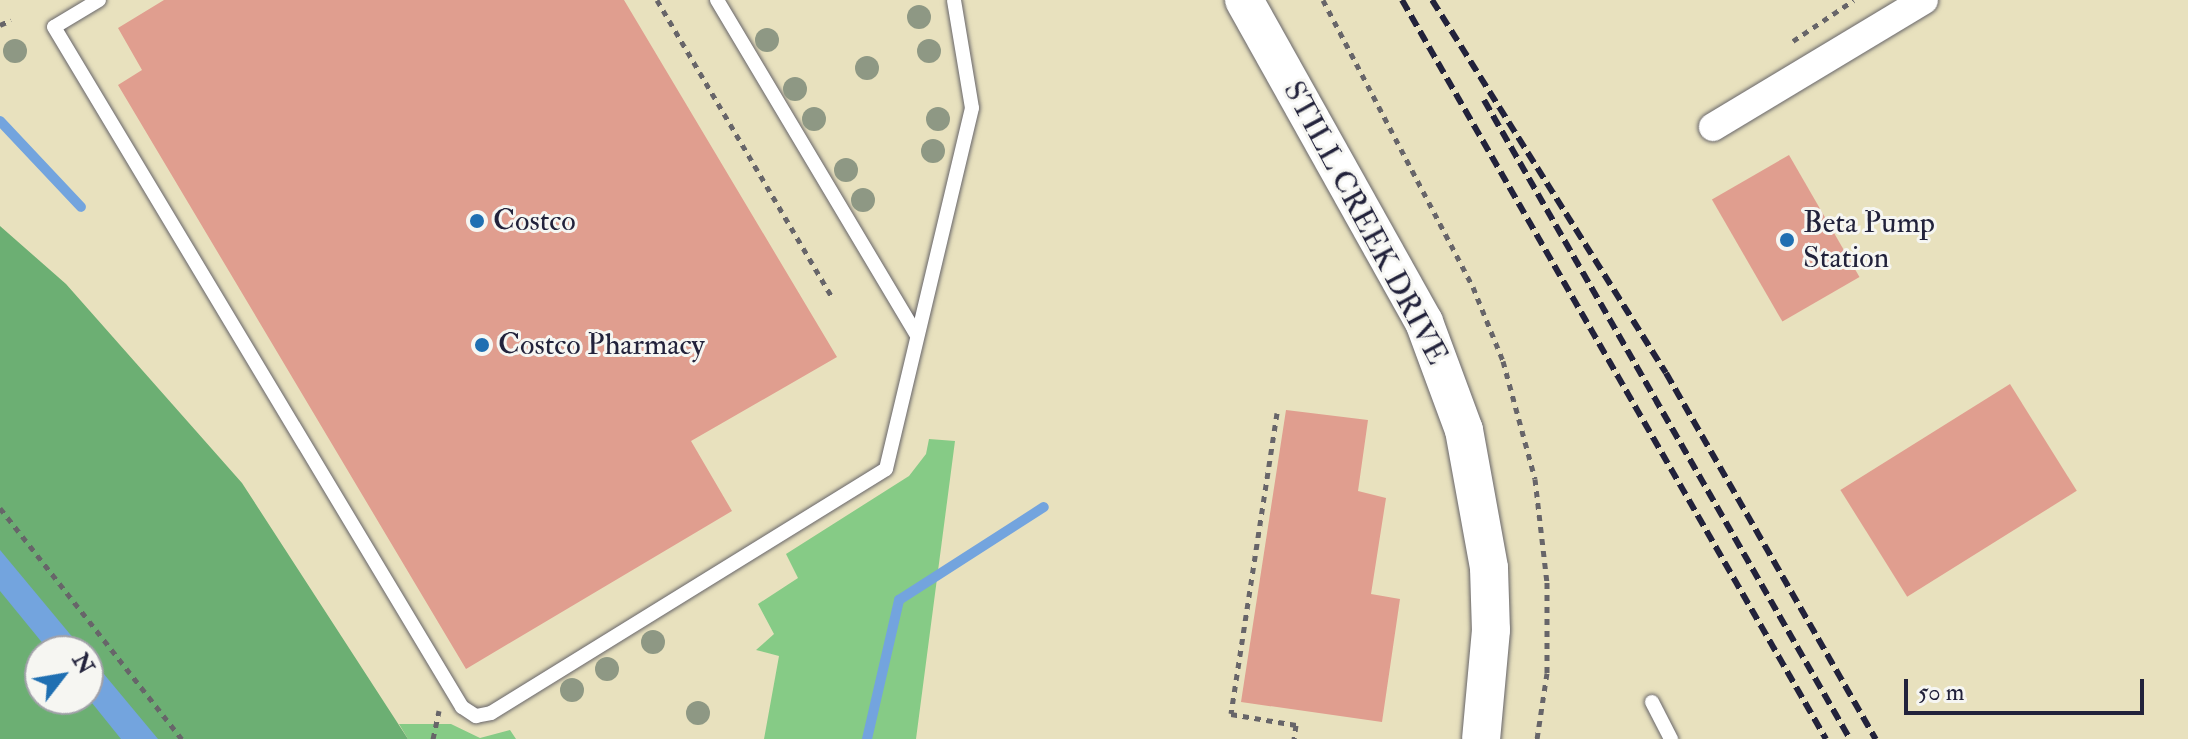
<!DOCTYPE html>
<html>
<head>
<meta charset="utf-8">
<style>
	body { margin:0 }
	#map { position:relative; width:2188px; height:739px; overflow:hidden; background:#e8e1be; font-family:"IM FELL Double Pica",serif }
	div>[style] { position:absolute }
	.green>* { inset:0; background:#86cb86 }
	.forest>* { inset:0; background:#6caf73 }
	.water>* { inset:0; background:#73a4de }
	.stream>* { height:10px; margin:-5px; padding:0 5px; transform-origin:5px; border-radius:5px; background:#73a4de }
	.building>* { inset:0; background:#e09e8f; transform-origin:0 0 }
	.path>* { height:5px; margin-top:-2.5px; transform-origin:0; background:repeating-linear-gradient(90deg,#676569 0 6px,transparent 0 12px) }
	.roads { filter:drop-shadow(0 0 2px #676569) drop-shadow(0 0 2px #676569) }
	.lane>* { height:14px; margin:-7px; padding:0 7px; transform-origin:7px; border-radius:7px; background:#fff }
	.street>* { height:28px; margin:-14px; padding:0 14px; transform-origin:14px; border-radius:14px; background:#fff }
	.secondary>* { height:38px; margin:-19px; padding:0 19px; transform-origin:19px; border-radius:19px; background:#fff }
	.rail>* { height:6px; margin-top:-3px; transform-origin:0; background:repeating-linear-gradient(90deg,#22223b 0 12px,transparent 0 18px) }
	.trees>* { width:24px; height:24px; margin:-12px; border-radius:50%; background:#8e9884 }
	.dots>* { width:22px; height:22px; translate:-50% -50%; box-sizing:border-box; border:4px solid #f6f6f2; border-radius:50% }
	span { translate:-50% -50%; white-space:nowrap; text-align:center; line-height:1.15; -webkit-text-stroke:6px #f6f6f2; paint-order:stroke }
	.poi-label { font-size:30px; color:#22223b }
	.left { translate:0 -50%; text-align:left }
	.street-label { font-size:30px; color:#22223b }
	.north { position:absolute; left:24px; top:635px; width:80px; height:80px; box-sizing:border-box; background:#f6f6f2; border:2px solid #a1a1a9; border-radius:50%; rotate:59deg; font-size:22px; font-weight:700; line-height:32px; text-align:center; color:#22223b }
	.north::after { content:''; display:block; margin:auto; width:28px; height:36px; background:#1f6fb2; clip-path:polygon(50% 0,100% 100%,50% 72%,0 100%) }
	.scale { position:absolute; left:1904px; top:679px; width:240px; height:36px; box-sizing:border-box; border:4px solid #22223b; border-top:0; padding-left:10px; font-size:24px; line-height:28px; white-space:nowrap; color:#22223b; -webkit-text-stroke:6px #f6f6f2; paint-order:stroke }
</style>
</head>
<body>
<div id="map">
	<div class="green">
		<i style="clip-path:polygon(929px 439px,955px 441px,916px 739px,764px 739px,779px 656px,756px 650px,774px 634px,758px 604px,798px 578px,786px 554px,909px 476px,926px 454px)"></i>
		<i style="clip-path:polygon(399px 724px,451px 724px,480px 738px,510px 730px,516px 739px,408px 739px)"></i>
	</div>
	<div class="forest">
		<i style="clip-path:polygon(evenodd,0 226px,66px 284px,242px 483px,408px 739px,0 739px,0 226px,40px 651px,88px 651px,88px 699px,40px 699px,40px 651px)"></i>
	</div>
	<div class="water">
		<i style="clip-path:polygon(0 550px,84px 651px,49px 651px,0 591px)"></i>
		<i style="clip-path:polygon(88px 655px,158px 739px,121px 739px,88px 698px)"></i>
	</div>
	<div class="stream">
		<i style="left:0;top:121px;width:118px;rotate:46.7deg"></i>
		<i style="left:867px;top:739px;width:143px;rotate:-77deg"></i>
		<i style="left:899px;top:600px;width:172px;rotate:-32.7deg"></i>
	</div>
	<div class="building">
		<i style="clip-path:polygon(164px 0,624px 0,837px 357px,691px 441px,732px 511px,466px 669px,118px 85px,142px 70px,118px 28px)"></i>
		<i style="left:1789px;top:155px;width:141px;height:89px;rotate:60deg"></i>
		<i style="left:2010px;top:384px;width:126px;height:200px;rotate:58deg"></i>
		<i style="clip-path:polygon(1286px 410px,1368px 420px,1358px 491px,1386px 498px,1371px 594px,1400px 599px,1382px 722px,1241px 702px)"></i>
	</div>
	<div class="path">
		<i style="left:657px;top:0;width:345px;rotate:59.5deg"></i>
		<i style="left:1323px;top:0;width:324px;rotate:62.4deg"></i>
		<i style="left:1473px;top:287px;width:80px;rotate:67.9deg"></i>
		<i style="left:1503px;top:361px;width:122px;rotate:74.8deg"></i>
		<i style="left:1535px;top:479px;width:104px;rotate:83.4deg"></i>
		<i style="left:1547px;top:582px;width:91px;rotate:90deg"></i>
		<i style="left:1547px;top:673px;width:67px;rotate:98.6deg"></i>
		<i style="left:0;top:25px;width:12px;rotate:-24deg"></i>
		<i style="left:1793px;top:41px;width:73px;rotate:-33.9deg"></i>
		<i style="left:1277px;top:413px;width:304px;rotate:98.7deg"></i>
		<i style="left:1231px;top:714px;width:66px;rotate:9.6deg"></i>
		<i style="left:1296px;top:725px;width:14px;rotate:98deg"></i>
		<i style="left:0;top:508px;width:294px;rotate:51.8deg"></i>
		<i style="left:433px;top:739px;width:29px;rotate:-78deg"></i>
	</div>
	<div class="roads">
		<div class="lane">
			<i style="left:99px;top:0;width:52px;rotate:149deg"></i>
			<i style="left:54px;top:27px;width:793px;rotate:59.04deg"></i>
			<i style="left:462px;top:707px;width:17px;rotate:33deg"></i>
			<i style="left:476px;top:716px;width:15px;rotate:-11deg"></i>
			<i style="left:491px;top:713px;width:464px;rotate:-31.7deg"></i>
			<i style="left:886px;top:469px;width:371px;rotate:-76.6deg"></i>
			<i style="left:972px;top:108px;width:109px;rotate:-99.5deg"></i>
			<i style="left:717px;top:0;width:390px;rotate:59.2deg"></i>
			<i style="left:1652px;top:702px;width:42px;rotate:62.8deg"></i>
		</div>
		<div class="street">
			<i style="left:1713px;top:127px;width:246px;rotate:-31deg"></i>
		</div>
		<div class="secondary">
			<i style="left:1244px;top:0;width:369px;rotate:60.8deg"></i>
			<i style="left:1424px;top:322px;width:115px;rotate:69.7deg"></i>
			<i style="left:1464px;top:430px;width:140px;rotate:79.7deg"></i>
			<i style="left:1489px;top:568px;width:62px;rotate:88.2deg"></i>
			<i style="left:1491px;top:630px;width:109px;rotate:95.2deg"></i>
		</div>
	</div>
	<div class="rail">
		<i style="left:1402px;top:0;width:852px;rotate:60.16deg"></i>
		<i style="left:1432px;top:0;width:440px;rotate:57.9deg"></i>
		<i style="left:1666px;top:373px;width:422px;rotate:60.2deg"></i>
		<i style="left:1484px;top:100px;width:736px;rotate:60.2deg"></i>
	</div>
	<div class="trees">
		<i style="left:919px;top:17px"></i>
		<i style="left:767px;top:40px"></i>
		<i style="left:15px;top:51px"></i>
		<i style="left:929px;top:51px"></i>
		<i style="left:867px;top:68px"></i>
		<i style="left:795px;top:89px"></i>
		<i style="left:814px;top:119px"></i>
		<i style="left:938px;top:119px"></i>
		<i style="left:933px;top:151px"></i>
		<i style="left:846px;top:170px"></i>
		<i style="left:863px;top:200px"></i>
		<i style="left:653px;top:642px"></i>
		<i style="left:607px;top:669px"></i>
		<i style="left:572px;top:690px"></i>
		<i style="left:698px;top:713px"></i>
	</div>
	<div class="dots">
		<i style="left:477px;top:221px;background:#1f6fb2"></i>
		<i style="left:1787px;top:240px;background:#1f6fb2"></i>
		<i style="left:482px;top:345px;background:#1f6fb2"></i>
	</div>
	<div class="poi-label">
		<span class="left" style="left:493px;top:221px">Costco</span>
		<span class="left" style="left:1803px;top:240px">Beta Pump<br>Station</span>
		<span class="left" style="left:498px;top:345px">Costco Pharmacy</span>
	</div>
	<div class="street-label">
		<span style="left:1365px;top:223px;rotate:62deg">STILL CREEK DRIVE</span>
	</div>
	<div class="north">N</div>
	<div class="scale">50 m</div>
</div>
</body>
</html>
